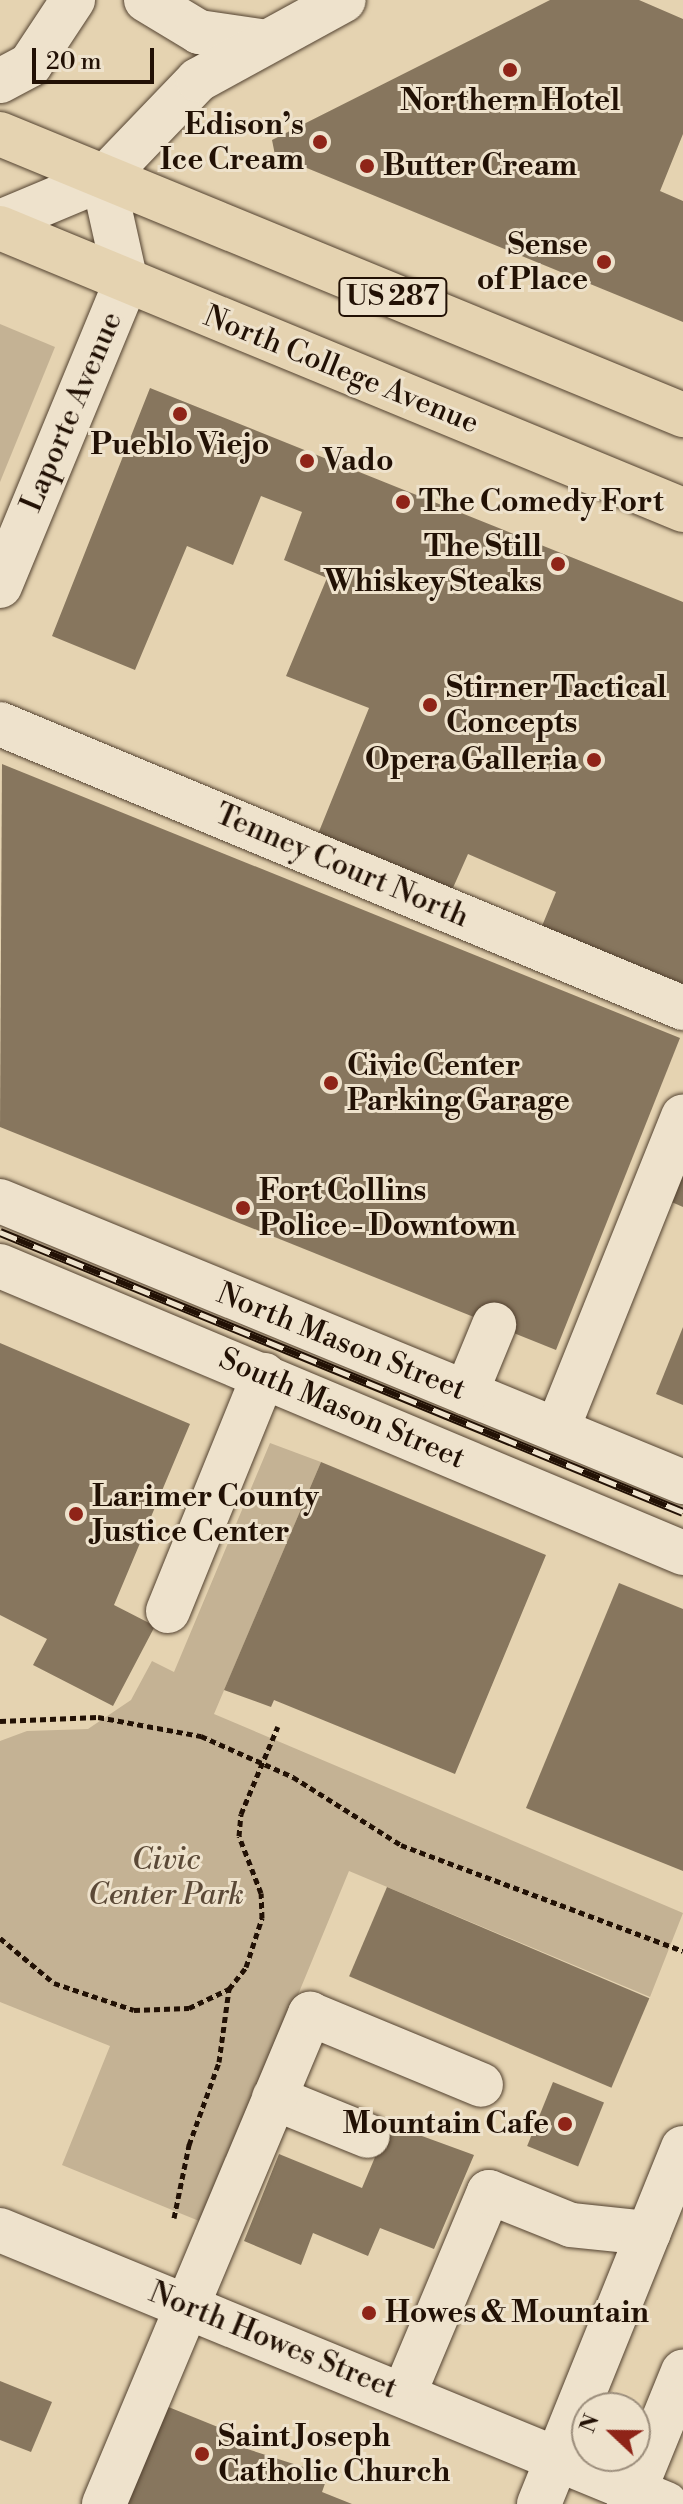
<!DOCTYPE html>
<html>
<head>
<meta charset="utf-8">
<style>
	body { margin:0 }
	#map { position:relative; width:683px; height:2504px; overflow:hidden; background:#e5d3b1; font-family:"Libre Bodoni",serif }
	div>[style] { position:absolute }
	.green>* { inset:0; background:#c4b294 }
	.building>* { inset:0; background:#87765e; transform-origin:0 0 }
	.path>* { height:5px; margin-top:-2.5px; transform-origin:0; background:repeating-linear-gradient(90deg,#221105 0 6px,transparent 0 10px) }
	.roads { filter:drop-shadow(0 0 2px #534230) drop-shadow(0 0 2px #534230) }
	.minor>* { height:44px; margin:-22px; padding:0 22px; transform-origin:22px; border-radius:22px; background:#eee2cc }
	.highway>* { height:44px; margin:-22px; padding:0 22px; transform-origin:22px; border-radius:22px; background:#e5d3b1 }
	.rail>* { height:9px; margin-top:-4.5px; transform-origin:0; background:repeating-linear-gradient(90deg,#eee2cc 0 18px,#221105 0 36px); box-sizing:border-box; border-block:2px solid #221105 }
	.dots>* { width:22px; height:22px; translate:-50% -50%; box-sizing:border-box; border:4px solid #eee2cc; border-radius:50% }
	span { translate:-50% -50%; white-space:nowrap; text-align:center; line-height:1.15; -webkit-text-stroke:6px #eee2cc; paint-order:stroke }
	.shield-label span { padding:2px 6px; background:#eee2cc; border:2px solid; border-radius:6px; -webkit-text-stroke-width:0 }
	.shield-label { font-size:28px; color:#221105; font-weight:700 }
	.poi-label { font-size:30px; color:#221105; font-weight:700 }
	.right { translate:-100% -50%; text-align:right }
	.left { translate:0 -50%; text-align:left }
	.street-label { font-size:30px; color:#221105 }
	.park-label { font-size:30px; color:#5b4937; font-style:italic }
	.north { position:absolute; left:571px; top:2392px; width:80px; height:80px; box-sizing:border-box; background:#eee2cc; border:2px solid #9c8e7c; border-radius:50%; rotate:292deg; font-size:22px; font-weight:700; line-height:32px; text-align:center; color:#221105 }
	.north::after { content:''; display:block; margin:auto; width:28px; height:36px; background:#8f2418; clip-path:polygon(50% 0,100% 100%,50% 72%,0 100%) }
	.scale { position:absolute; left:32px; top:48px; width:122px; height:36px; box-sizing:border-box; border:4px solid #221105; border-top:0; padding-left:10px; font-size:24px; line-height:28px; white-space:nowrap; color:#221105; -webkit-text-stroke:6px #eee2cc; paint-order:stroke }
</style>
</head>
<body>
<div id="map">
	<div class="green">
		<i style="clip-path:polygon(0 324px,55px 347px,0 482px)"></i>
		<i style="clip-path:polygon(270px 1443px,321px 1462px,214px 1714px,683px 1913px,650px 1997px,349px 1871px,204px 2223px,62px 2165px,110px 2046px,0 2002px,0 1741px,27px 1731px,88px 1729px,131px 1700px,152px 1661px,174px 1672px)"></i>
	</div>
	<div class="building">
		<i style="clip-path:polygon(550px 0,639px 0,683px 19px,683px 134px,660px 191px,683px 201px,683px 322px,275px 155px,272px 140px)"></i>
		<i style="clip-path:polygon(150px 388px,683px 602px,683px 984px,542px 926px,556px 892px,468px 854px,452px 890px,318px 834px,369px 708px,286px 676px,327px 578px,284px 560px,302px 512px,261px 496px,233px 565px,187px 546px,135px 670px,52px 636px)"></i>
		<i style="clip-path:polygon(2px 764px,680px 1038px,556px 1350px,0 1127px)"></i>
		<i style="clip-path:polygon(683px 1160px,683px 1207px,667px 1200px)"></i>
		<i style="clip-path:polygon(683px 1327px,683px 1405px,656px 1394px)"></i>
		<i style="clip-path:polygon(0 1343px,190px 1424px,114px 1605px,155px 1626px,113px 1706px,33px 1665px,47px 1639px,0 1615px)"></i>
		<i style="clip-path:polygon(321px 1462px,546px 1555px,455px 1774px,274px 1700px,271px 1707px,224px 1690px)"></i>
		<i style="clip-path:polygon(619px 1583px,683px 1609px,683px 1871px,526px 1808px)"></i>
		<i style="left:387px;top:1887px;width:285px;height:97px;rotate:23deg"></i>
		<i style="left:553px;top:2082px;width:55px;height:69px;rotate:22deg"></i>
		<i style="clip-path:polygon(389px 2124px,474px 2155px,434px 2249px,380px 2228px,368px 2256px,313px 2233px,301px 2265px,244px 2241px,279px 2154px,362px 2188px)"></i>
		<i style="clip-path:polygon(0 2381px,52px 2402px,31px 2452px,0 2440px)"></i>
		<i style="clip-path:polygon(166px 2406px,245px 2438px,241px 2447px,328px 2475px,322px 2492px,352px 2504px,126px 2504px)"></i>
	</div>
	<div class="path">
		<i style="left:0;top:1721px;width:98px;rotate:-2.3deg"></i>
		<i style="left:98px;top:1717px;width:105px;rotate:10.5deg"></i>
		<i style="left:201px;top:1736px;width:101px;rotate:24deg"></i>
		<i style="left:293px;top:1777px;width:128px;rotate:32.2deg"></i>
		<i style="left:401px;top:1845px;width:301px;rotate:20.6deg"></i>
		<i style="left:0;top:1938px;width:70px;rotate:39.8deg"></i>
		<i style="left:54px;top:1983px;width:84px;rotate:18.6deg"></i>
		<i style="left:134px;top:2010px;width:55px;rotate:-2.1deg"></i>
		<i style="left:189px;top:2008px;width:44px;rotate:-25.4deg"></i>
		<i style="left:229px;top:1989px;width:28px;rotate:-52deg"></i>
		<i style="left:246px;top:1967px;width:52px;rotate:-71.9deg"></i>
		<i style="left:262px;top:1918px;width:25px;rotate:-92deg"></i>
		<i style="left:261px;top:1893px;width:61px;rotate:-111.1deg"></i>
		<i style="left:239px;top:1836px;width:22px;rotate:-85deg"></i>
		<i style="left:241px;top:1814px;width:95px;rotate:-67.2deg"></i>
		<i style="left:174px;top:2218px;width:75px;rotate:-78.4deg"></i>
		<i style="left:189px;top:2145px;width:88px;rotate:-70.1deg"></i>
		<i style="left:219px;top:2062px;width:74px;rotate:-82.2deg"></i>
	</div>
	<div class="roads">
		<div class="minor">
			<i style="left:146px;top:0;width:62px;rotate:31.1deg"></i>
			<i style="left:199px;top:32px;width:62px;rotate:8.4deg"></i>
			<i style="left:0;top:81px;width:34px;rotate:-28deg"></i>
			<i style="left:30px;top:65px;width:78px;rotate:-56.5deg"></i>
			<i style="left:0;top:222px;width:112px;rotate:-22.7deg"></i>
			<i style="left:103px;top:179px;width:137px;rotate:-46.2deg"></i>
			<i style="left:198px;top:80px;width:166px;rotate:-28.7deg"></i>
			<i style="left:0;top:586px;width:329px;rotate:-67.5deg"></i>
			<i style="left:126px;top:282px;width:106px;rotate:-102.6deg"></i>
			<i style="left:0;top:724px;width:740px;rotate:22.58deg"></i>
			<i style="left:0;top:1201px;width:739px;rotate:22.36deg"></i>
			<i style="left:0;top:1266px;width:741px;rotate:22.79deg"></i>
			<i style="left:466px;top:1393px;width:74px;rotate:-67.6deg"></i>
			<i style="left:557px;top:1430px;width:338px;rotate:-68.1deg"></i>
			<i style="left:168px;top:1611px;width:255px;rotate:-67.9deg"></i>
			<i style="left:274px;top:2098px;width:101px;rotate:22deg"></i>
			<i style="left:0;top:2230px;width:720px;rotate:22.36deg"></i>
			<i style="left:404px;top:2394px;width:219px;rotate:-67.2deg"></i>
			<i style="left:489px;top:2192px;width:88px;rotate:21.9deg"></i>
			<i style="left:571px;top:2225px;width:78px;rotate:5.9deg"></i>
			<i style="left:104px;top:2504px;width:532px;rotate:-67.2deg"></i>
			<i style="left:310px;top:2014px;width:185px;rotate:22.5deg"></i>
			<i style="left:539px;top:2504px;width:384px;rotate:-68deg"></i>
			<i style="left:629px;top:2504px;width:143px;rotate:-67.8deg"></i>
		</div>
		<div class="highway">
			<i style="left:0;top:134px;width:739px;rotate:22.36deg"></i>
			<i style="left:0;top:228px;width:739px;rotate:22.43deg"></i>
		</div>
	</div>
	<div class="rail">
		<i style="left:0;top:1232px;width:738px;rotate:22.29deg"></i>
	</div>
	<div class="dots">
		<i style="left:510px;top:70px;background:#8f2418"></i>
		<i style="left:320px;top:142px;background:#8f2418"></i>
		<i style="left:367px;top:166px;background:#8f2418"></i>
		<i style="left:604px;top:262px;background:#8f2418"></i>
		<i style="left:180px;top:414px;background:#8f2418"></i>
		<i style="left:307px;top:461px;background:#8f2418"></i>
		<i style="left:403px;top:502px;background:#8f2418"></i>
		<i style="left:558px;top:564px;background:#8f2418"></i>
		<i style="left:430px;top:705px;background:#8f2418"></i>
		<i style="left:594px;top:760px;background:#8f2418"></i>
		<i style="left:331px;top:1083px;background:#8f2418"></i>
		<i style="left:243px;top:1208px;background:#8f2418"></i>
		<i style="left:76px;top:1514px;background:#8f2418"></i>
		<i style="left:565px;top:2124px;background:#8f2418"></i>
		<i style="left:369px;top:2313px;background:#8f2418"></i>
		<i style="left:202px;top:2454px;background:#8f2418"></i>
	</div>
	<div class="shield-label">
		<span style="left:393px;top:297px">US 287</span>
	</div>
	<div class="poi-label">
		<span style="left:510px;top:101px">Northern Hotel</span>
		<span class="right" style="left:304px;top:142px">Edison’s<br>Ice Cream</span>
		<span class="left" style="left:383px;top:166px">Butter Cream</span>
		<span class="right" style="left:588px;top:262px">Sense<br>of Place</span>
		<span style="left:180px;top:445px">Pueblo Viejo</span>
		<span class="left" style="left:323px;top:461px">Vado</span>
		<span class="left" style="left:419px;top:502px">The Comedy Fort</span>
		<span class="right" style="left:542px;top:564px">The Still<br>Whiskey Steaks</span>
		<span class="left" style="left:446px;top:705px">Stirner Tactical<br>Concepts</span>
		<span class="right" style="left:578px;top:760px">Opera Galleria</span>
		<span class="left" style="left:347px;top:1083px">Civic Center<br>Parking Garage</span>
		<span class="left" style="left:259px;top:1208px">Fort Collins<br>Police - Downtown</span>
		<span class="left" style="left:92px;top:1514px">Larimer County<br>Justice Center</span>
		<span class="right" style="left:549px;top:2124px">Mountain Cafe</span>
		<span class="left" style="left:385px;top:2313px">Howes &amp; Mountain</span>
		<span class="left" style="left:218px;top:2454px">Saint Joseph<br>Catholic Church</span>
	</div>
	<div class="street-label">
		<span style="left:341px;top:370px;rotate:22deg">North College Avenue</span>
		<span style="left:72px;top:412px;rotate:-67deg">Laporte Avenue</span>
		<span style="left:342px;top:866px;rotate:23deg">Tenney Court North</span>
		<span style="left:341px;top:1342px;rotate:22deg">North Mason Street</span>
		<span style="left:342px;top:1409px;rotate:23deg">South Mason Street</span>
		<span style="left:273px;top:2341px;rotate:22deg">North Howes Street</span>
	</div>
	<div class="park-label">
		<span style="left:166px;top:1877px">Civic<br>Center Park</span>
	</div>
	<div class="north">N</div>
	<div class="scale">20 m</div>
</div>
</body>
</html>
